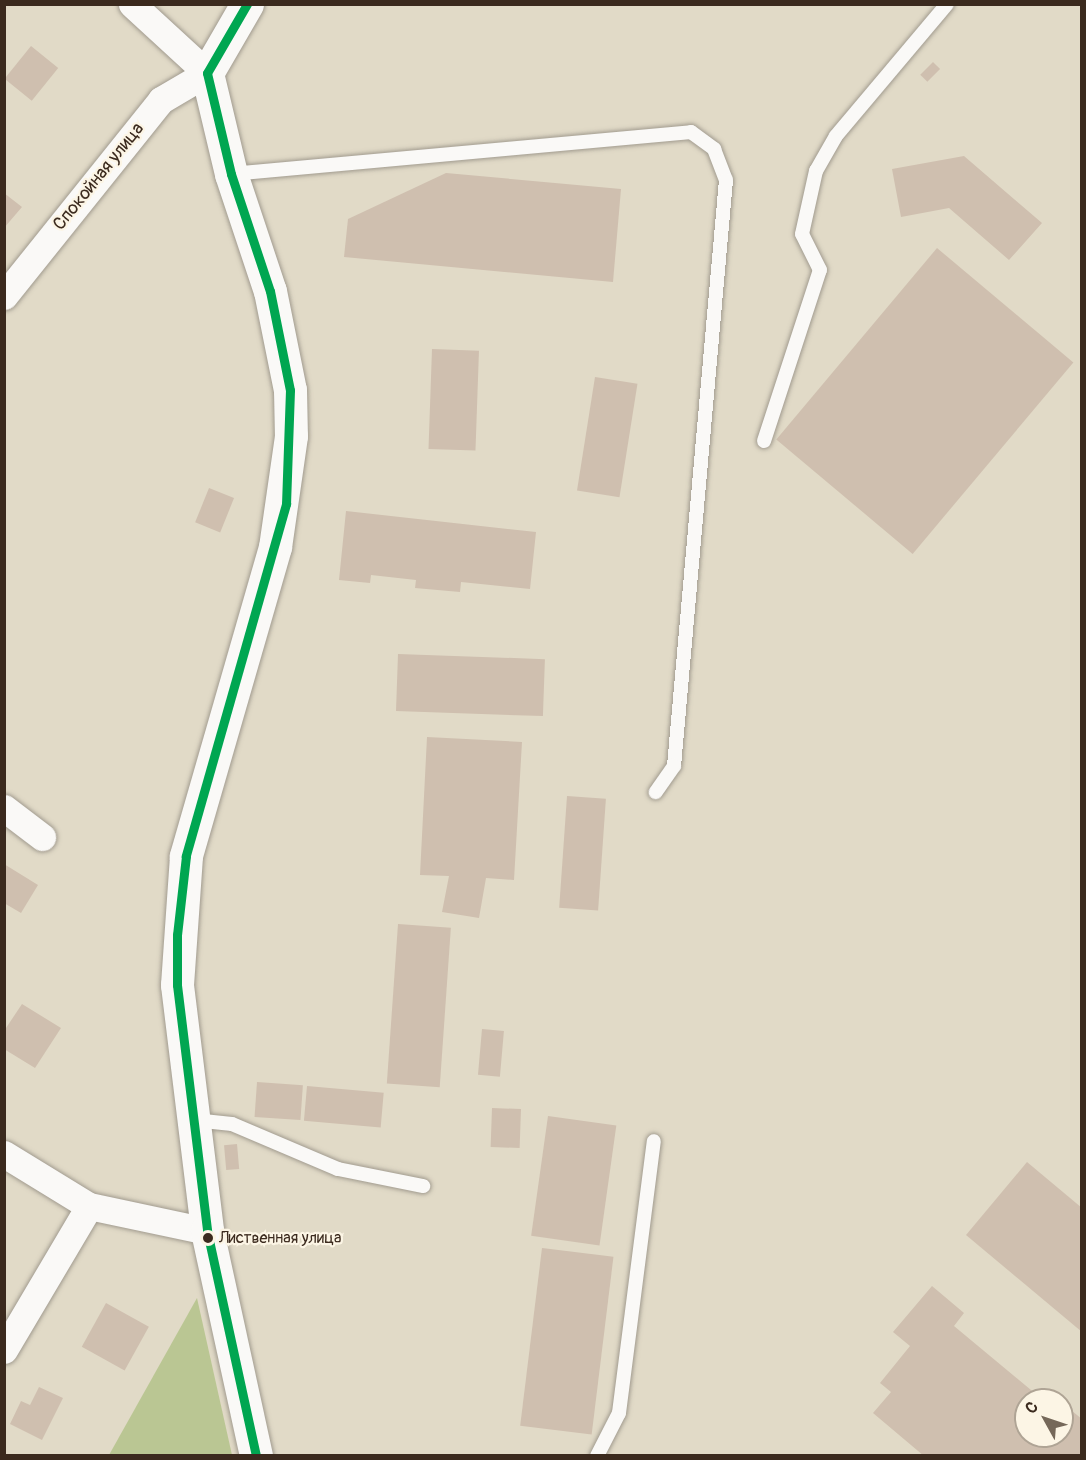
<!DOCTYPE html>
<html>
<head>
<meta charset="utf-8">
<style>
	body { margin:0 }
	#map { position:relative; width:1086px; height:1460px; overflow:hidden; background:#e1dac7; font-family:Pangolin,sans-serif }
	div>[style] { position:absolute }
	.forest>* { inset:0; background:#bac693 }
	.building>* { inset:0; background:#cfbfaf; transform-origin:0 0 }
	.roads { filter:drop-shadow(0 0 2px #a19b8f) drop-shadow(0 0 2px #a19b8f) }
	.service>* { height:14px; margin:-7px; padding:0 7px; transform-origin:7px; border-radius:7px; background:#faf9f7 }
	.minor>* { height:27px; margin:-13.5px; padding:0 13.5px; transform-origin:13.5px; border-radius:13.5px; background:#faf9f7 }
	.tertiary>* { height:33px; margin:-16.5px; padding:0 16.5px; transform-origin:16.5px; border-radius:16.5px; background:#faf9f7 }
	.bus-1>* { height:9px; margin:-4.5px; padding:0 4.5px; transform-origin:4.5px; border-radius:4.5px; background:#00a651 }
	.dots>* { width:16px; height:16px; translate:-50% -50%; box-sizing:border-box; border:3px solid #fcf5e5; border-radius:50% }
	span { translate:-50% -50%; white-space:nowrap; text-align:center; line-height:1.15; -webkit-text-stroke:4.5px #fcf5e5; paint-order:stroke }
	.bus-label { font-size:16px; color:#3b2a1e }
	.left { translate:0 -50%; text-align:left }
	.street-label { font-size:18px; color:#3b2a1e }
	.frame { position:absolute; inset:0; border:6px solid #3b2a1e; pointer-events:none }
	.north { position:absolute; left:1014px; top:1388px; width:60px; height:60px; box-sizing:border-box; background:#fcf5e5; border:2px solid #afa495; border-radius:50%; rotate:310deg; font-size:16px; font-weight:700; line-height:24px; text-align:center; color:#3b2a1e }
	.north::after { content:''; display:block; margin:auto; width:21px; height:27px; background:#756859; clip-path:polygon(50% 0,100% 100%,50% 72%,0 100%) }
</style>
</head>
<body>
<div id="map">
	<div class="forest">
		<i style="clip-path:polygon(197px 1298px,232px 1455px,109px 1455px)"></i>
	</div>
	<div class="building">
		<i style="left:31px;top:46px;width:35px;height:42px;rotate:39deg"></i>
		<i style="left:933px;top:62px;width:10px;height:18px;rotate:45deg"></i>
		<i style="clip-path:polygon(964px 156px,1042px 223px,1009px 260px,949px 208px,901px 217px,892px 169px)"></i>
		<i style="clip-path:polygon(446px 173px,621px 189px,613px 282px,344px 257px,348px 219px)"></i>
		<i style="clip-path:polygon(4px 193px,22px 207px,4px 228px)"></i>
		<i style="left:937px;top:248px;width:178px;height:250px;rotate:40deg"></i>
		<i style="left:432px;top:349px;width:47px;height:100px;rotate:2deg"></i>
		<i style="left:595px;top:377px;width:43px;height:115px;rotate:9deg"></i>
		<i style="left:209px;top:488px;width:27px;height:37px;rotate:22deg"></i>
		<i style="clip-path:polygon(346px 511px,536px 532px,530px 589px,461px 582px,460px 592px,415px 588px,416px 580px,371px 575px,370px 583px,339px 580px)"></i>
		<i style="left:398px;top:654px;width:147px;height:57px;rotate:2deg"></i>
		<i style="clip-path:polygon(427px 737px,522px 742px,514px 880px,486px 878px,479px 918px,442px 912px,449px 876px,420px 875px)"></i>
		<i style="left:567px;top:796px;width:39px;height:112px;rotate:4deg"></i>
		<i style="clip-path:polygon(4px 864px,38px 885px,21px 913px,4px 903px)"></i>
		<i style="left:398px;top:924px;width:53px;height:160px;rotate:4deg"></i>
		<i style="clip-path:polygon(22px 1004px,61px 1028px,35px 1068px,4px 1049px,4px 1031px)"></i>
		<i style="left:482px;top:1029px;width:22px;height:46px;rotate:5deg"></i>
		<i style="left:257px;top:1082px;width:46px;height:35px;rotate:4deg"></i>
		<i style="left:307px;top:1086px;width:77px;height:35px;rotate:5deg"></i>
		<i style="left:492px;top:1108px;width:29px;height:39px;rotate:2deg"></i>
		<i style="left:548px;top:1116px;width:69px;height:121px;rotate:8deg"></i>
		<i style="left:237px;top:1144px;width:25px;height:13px;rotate:85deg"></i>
		<i style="clip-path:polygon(1027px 1162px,1082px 1208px,1082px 1332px,966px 1235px)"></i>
		<i style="left:542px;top:1248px;width:72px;height:179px;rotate:7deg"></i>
		<i style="clip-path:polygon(932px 1286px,964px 1313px,954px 1326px,1043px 1400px,1026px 1400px,1026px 1436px,1062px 1436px,1062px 1403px,1082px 1419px,1082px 1456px,924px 1456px,873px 1413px,891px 1392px,880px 1383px,910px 1346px,893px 1332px)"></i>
		<i style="left:106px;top:1303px;width:49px;height:50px;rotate:29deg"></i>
		<i style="clip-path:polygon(39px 1387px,63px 1398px,42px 1440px,10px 1424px,21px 1401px,30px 1405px)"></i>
	</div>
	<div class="roads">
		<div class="service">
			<i style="left:231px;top:174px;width:462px;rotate:-5.2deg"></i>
			<i style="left:691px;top:132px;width:29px;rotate:36deg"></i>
			<i style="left:714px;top:149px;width:33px;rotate:69deg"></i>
			<i style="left:726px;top:180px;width:588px;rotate:95.07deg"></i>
			<i style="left:674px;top:766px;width:32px;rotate:125deg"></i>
			<i style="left:764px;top:441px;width:180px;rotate:-71.9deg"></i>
			<i style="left:820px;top:270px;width:40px;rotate:-116.6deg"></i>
			<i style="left:802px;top:234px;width:65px;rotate:-77.5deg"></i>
			<i style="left:816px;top:171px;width:40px;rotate:-60.3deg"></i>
			<i style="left:836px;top:136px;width:172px;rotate:-49.9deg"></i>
			<i style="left:194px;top:1120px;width:38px;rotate:6deg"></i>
			<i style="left:232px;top:1124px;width:115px;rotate:23deg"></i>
			<i style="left:338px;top:1169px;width:87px;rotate:11.3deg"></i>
			<i style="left:597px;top:1456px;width:48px;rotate:-62.9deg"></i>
			<i style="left:619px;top:1413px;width:274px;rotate:-82.7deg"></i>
		</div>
		<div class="minor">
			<i style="left:4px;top:296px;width:251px;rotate:-51.3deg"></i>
			<i style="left:161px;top:100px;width:53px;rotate:-30.4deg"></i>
			<i style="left:207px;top:73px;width:102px;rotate:-137.4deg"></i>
			<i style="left:4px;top:808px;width:48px;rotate:37.3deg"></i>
			<i style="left:4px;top:1154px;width:100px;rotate:31.5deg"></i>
			<i style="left:89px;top:1206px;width:121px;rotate:12deg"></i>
			<i style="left:4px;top:1350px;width:167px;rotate:-59.4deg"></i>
		</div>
		<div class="tertiary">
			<i style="left:247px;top:4px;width:80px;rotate:120.1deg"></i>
			<i style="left:207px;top:73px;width:104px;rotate:76.6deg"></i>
			<i style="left:231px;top:174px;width:123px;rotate:71.6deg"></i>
			<i style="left:270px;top:291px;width:101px;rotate:78.6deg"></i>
			<i style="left:290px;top:390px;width:46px;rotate:88.8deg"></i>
			<i style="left:291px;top:436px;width:112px;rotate:98.2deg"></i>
			<i style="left:275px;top:547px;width:322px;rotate:106.1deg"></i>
			<i style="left:186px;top:856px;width:129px;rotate:94deg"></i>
			<i style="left:177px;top:985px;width:248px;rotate:83deg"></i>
			<i style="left:207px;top:1231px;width:230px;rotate:77.7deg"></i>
		</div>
	</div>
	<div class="bus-1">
		<i style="left:207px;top:73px;width:104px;rotate:76.6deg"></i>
		<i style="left:231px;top:174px;width:123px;rotate:71.6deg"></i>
		<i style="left:270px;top:291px;width:101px;rotate:78.6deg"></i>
		<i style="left:290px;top:390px;width:114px;rotate:92deg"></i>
		<i style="left:286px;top:504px;width:366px;rotate:105.9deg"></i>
		<i style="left:186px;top:856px;width:80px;rotate:96.5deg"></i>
		<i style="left:177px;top:935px;width:50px;rotate:90deg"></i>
		<i style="left:177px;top:985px;width:248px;rotate:83deg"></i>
		<i style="left:207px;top:1231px;width:230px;rotate:77.7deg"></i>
		<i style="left:207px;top:73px;width:80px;rotate:-59.9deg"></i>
	</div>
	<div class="dots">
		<i style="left:208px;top:1238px;background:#3b2a1e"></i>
	</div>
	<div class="bus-label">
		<span class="left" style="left:219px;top:1238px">Лиственная улица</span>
	</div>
	<div class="street-label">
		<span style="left:99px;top:177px;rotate:-51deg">Спокойная улица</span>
	</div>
	<div class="frame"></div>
	<div class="north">С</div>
</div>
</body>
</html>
